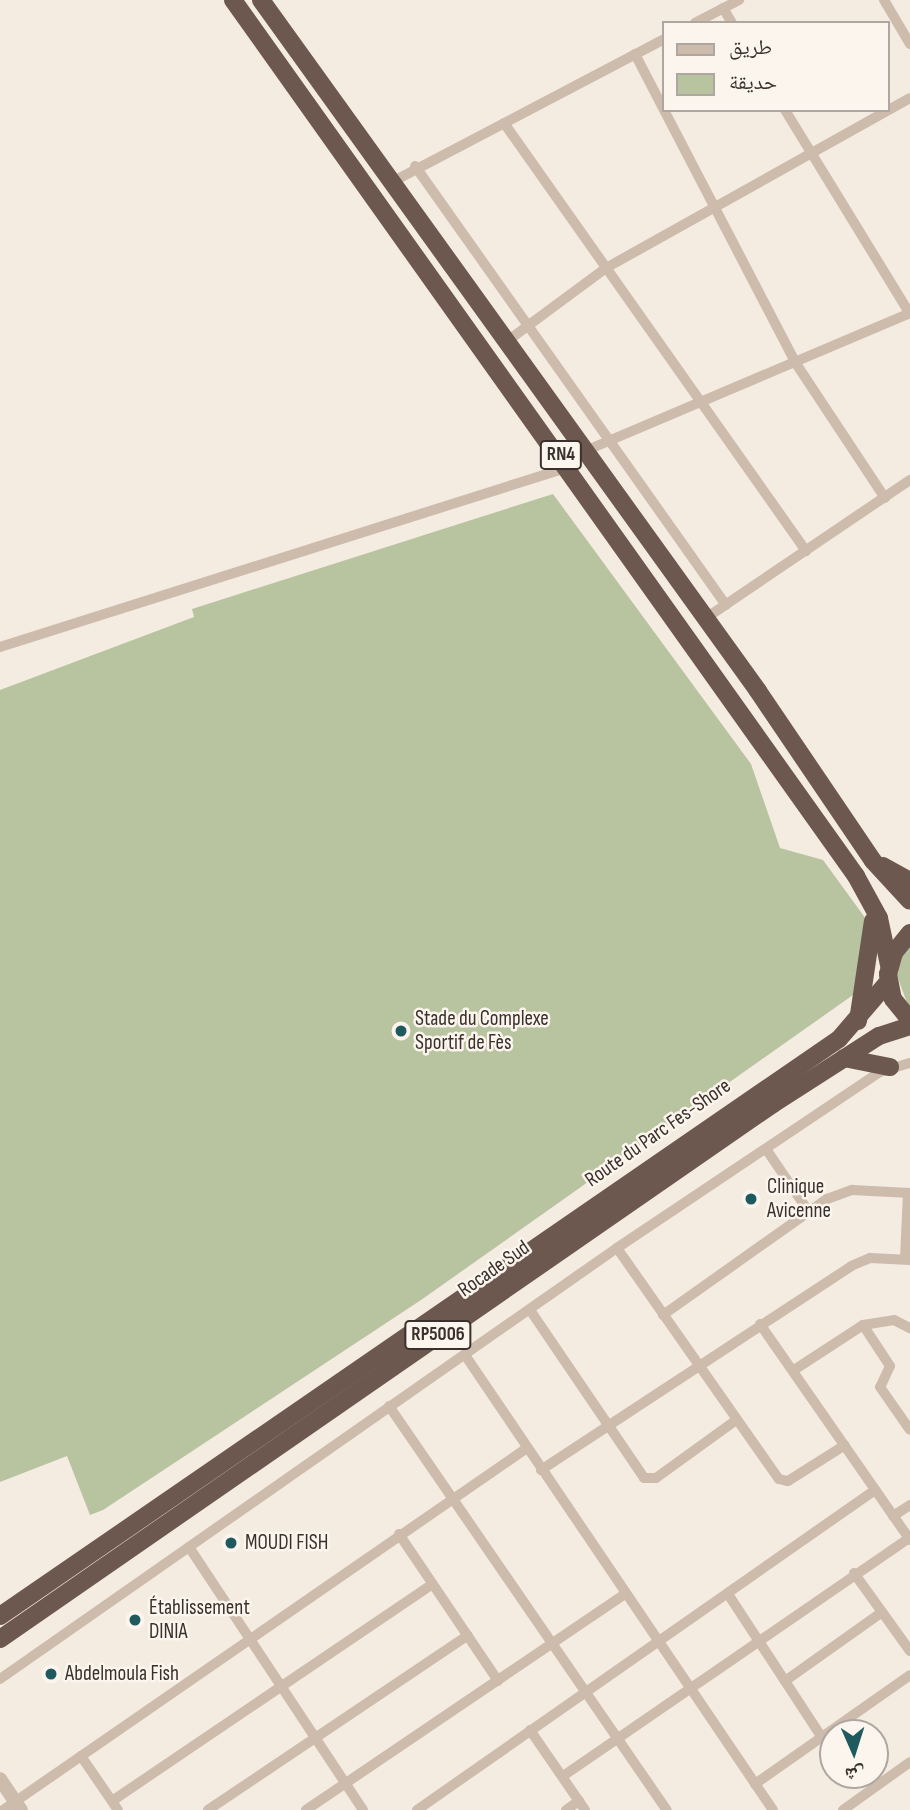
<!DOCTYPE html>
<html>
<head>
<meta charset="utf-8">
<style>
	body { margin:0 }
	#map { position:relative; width:910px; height:1810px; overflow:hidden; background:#f4ebe1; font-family:"Sofia Sans Condensed","Noto Naskh Arabic",sans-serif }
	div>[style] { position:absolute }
	.green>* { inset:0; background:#b8c4a0 }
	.minor>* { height:10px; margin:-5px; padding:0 5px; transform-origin:5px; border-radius:5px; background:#cdbbac }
	.tertiary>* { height:14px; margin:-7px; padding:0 7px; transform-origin:7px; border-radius:7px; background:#cdbbac }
	.trunk>* { height:18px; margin:-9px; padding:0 9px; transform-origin:9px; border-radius:9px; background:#6c584f }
	.dots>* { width:19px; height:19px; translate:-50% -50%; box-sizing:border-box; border:4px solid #fbf5ee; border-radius:50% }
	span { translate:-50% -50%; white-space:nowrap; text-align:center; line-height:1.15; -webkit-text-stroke:5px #fbf5ee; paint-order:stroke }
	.shield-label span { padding:2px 5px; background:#fbf5ee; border:2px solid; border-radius:5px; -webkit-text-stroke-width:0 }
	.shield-label { font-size:19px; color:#3b302b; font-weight:700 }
	.poi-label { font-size:21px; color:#3b302b }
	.left { translate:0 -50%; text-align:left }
	.street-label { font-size:21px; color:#3b302b }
	.legend { position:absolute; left:662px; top:21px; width:228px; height:91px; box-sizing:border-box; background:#fbf5ee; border:2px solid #aea6a0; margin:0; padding:9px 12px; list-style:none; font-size:21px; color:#3b302b }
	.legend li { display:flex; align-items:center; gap:14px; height:35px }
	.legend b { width:35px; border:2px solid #aea6a0 }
	.north { position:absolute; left:819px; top:1719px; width:70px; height:70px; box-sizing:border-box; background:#fbf5ee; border:2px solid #aea6a0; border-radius:50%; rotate:177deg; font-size:19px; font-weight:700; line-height:28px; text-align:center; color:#3b302b }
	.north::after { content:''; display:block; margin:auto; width:24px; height:32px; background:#1f5a5e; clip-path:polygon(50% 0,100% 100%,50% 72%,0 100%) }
</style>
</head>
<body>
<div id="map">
	<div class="green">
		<i style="clip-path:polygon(553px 494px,751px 764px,780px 848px,823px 860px,866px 919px,853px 995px,421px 1300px,103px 1510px,90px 1515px,67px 1456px,0 1482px,0 690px,194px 617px,192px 609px)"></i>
		<i style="clip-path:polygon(910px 941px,910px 1011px,895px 970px)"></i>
	</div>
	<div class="minor">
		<i style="left:884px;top:0;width:51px;rotate:59.4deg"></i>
		<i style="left:723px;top:8px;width:17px;rotate:59deg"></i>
		<i style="left:695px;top:23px;width:50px;rotate:-27.6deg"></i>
		<i style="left:635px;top:54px;width:61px;rotate:62.6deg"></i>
		<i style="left:664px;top:110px;width:284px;rotate:62.5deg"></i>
		<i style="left:795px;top:362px;width:163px;rotate:56.5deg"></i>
		<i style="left:785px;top:110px;width:239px;rotate:58.5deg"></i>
		<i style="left:504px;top:123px;width:524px;rotate:54.79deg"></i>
		<i style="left:415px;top:166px;width:538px;rotate:54.69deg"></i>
		<i style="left:392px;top:182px;width:306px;rotate:-27.7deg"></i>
		<i style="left:506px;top:342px;width:124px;rotate:-36.5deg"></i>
		<i style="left:606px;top:268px;width:348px;rotate:-29.2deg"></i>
		<i style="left:585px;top:451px;width:353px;rotate:-23deg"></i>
		<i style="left:706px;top:618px;width:246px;rotate:-34.1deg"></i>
		<i style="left:0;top:647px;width:597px;rotate:-17.55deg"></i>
		<i style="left:766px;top:1149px;width:76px;rotate:55.7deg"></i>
		<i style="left:617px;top:1248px;width:282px;rotate:55deg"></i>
		<i style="left:779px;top:1479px;width:9px;rotate:13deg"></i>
		<i style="left:788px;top:1481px;width:67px;rotate:-32.3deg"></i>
		<i style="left:905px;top:1259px;width:66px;rotate:-87.4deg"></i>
		<i style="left:530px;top:1310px;width:203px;rotate:55.8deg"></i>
		<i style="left:644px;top:1478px;width:12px"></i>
		<i style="left:656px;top:1478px;width:99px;rotate:-35.9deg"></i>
		<i style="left:663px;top:1315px;width:201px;rotate:-35.3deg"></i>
		<i style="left:827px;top:1199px;width:27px;rotate:-20deg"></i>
		<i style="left:852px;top:1190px;width:58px;rotate:3deg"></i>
		<i style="left:760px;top:1324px;width:263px;rotate:55.2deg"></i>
		<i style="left:863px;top:1325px;width:49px;rotate:56.6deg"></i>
		<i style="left:890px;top:1366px;width:23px;rotate:115deg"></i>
		<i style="left:880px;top:1387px;width:52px;rotate:55.1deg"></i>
		<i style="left:465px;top:1355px;width:549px;rotate:55.91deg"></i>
		<i style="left:794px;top:1370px;width:82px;rotate:-33.1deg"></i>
		<i style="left:863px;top:1325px;width:31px;rotate:-9deg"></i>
		<i style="left:894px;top:1320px;width:18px;rotate:27deg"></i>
		<i style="left:389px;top:1406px;width:490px;rotate:55.5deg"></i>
		<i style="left:541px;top:1470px;width:371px;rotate:-33.3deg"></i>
		<i style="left:851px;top:1266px;width:21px;rotate:-23deg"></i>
		<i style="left:870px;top:1258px;width:40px;rotate:2.9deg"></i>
		<i style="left:893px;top:1516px;width:20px;rotate:-33deg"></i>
		<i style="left:399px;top:1534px;width:177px;rotate:56deg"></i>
		<i style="left:189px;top:1547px;width:315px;rotate:56.5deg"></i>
		<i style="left:854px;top:1573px;width:96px;rotate:54.3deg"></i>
		<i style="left:728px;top:1594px;width:170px;rotate:56.8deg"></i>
		<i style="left:0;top:1679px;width:753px;rotate:-34.94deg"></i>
		<i style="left:617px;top:1248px;width:316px;rotate:-33.8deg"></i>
		<i style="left:880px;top:1072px;width:31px;rotate:-17deg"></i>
		<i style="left:785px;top:1681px;width:119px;rotate:-35.4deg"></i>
		<i style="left:530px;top:1730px;width:97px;rotate:55.5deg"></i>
		<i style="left:81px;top:1756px;width:65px;rotate:55.6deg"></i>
		<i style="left:563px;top:1776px;width:420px;rotate:-34.5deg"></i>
		<i style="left:755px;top:1784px;width:189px;rotate:-35.1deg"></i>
		<i style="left:112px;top:1801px;width:387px;rotate:-34.1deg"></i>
		<i style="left:3px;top:1810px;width:637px;rotate:-34.64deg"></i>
		<i style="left:208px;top:1810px;width:313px;rotate:-33.9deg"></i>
		<i style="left:306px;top:1810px;width:385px;rotate:-34.1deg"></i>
		<i style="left:417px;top:1810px;width:559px;rotate:-34.94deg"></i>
		<i style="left:566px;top:1810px;width:16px;rotate:-35deg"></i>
		<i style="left:843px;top:1810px;width:82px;rotate:-35.6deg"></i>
	</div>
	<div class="tertiary">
		<i style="left:0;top:1779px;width:37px;rotate:56deg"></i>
	</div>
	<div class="trunk">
		<i style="left:233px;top:0;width:1075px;rotate:54.58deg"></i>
		<i style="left:856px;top:876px;width:48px;rotate:61.3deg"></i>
		<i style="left:879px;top:918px;width:48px;rotate:78deg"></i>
		<i style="left:261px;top:0;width:851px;rotate:54.27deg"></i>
		<i style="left:758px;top:691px;width:205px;rotate:55.9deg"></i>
		<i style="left:873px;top:861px;width:54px;rotate:47.2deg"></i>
		<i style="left:883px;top:866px;width:31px;rotate:29deg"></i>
		<i style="left:910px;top:933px;width:26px;rotate:129deg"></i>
		<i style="left:894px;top:953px;width:22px;rotate:106deg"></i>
		<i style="left:888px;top:974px;width:25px;rotate:79deg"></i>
		<i style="left:893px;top:999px;width:27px;rotate:51deg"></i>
		<i style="left:858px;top:1021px;width:101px;rotate:-81.5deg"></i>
		<i style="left:844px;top:1058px;width:47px;rotate:11.1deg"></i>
		<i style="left:0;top:1616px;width:1018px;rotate:-34.52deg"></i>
		<i style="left:839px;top:1039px;width:75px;rotate:-49.3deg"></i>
		<i style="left:0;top:1639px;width:940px;rotate:-34.69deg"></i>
		<i style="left:773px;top:1104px;width:126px;rotate:-32.7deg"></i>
		<i style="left:879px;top:1036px;width:33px;rotate:-18deg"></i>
	</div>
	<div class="dots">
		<i style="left:401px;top:1031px;background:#1f5a5e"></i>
		<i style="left:751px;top:1199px;background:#1f5a5e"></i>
		<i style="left:231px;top:1543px;background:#1f5a5e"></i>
		<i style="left:135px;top:1620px;background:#1f5a5e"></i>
		<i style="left:51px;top:1674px;background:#1f5a5e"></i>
	</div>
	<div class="shield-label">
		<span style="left:561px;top:455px">RN4</span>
		<span style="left:438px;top:1335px">RP5006</span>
	</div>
	<div class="poi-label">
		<span class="left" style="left:415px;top:1031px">Stade du Complexe<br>Sportif de Fès</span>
		<span class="left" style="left:767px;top:1199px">Clinique<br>Avicenne</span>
		<span class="left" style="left:245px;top:1543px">MOUDI FISH</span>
		<span class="left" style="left:149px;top:1620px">Établissement<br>DINIA</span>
		<span class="left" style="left:65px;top:1674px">Abdelmoula Fish</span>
	</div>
	<div class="street-label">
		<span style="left:658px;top:1133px;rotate:-35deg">Route du Parc Fes-Shore</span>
		<span style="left:494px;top:1269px;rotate:-35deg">Rocade Sud</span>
	</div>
	<ul class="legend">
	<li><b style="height:9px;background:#cdbbac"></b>طريق</li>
	<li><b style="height:19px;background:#b8c4a0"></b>حديقة</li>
	</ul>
	<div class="north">ش</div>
</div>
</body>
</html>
